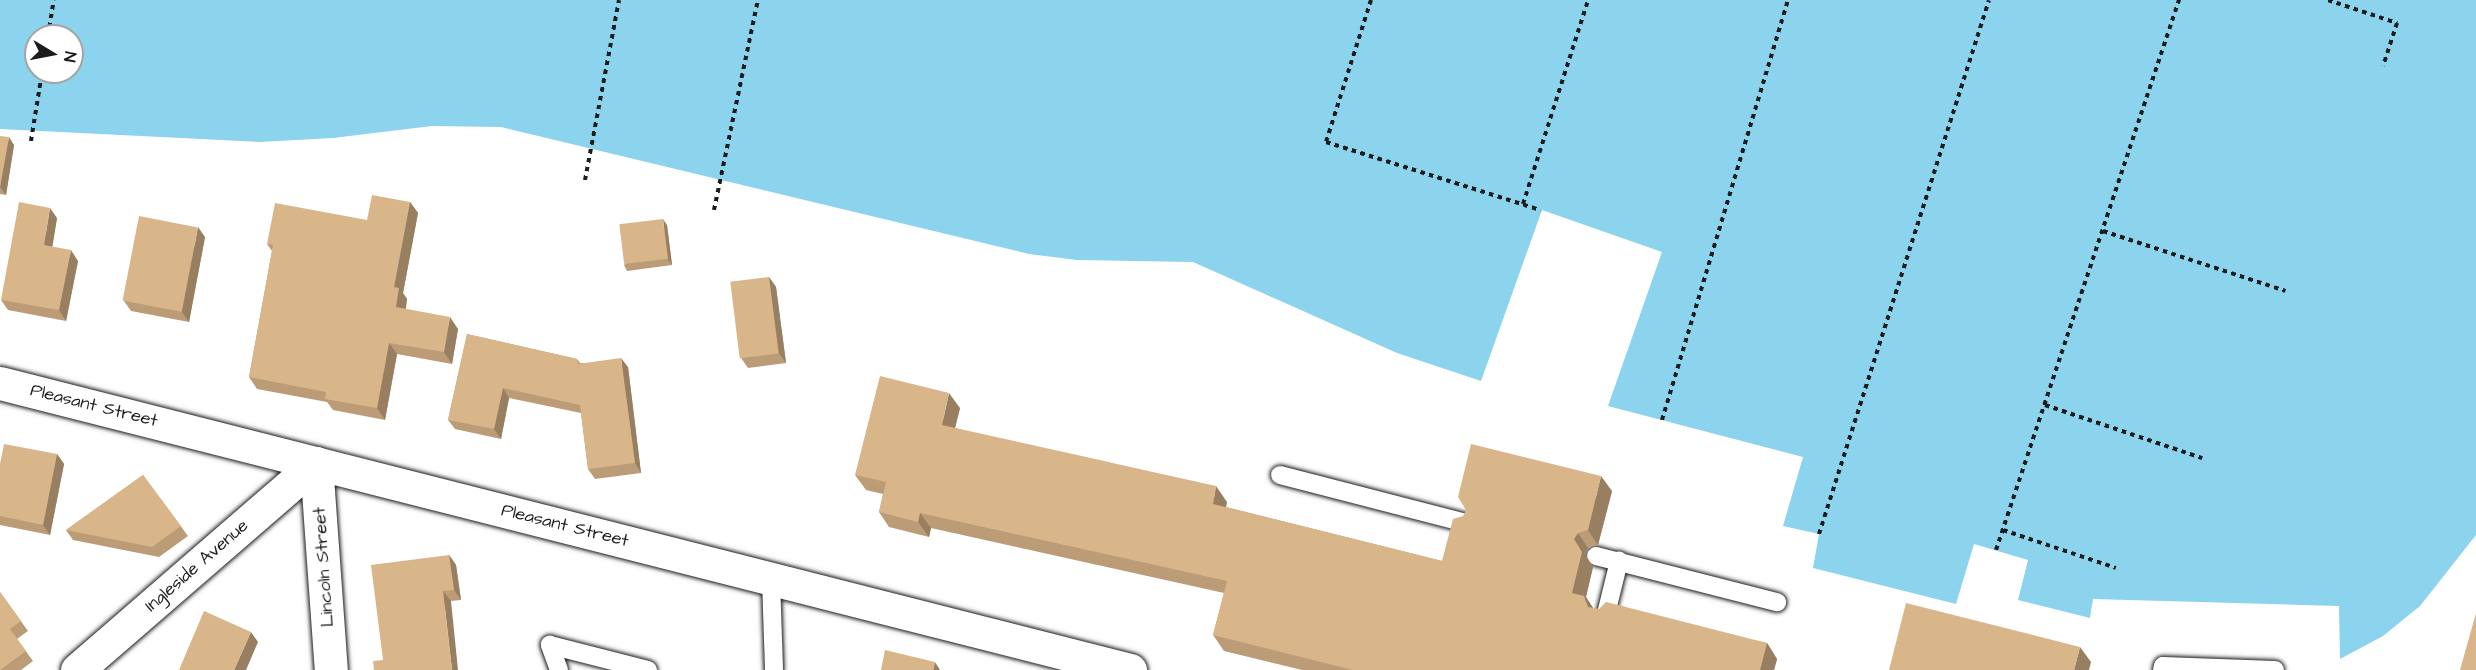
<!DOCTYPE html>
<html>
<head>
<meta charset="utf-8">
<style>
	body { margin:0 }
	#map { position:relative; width:2476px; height:670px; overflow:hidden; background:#fff; font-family:"Architects Daughter",sans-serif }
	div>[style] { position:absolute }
	.water>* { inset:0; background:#8cd3ed }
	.path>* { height:4px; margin-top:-2px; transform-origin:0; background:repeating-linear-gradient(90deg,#1c1c1c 0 4.5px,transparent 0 9px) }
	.roads { filter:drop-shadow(0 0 2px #1c1c1c) drop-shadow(0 0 2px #1c1c1c) }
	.service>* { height:18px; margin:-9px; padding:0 9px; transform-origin:9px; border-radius:9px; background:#fff }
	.minor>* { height:33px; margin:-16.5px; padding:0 16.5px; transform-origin:16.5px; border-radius:16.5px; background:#fff }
	.secondary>* { height:33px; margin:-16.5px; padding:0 16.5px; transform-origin:16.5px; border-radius:16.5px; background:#fff }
	.wall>* { inset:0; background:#bb9c77 }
	.shaded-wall>* { inset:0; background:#987f61 }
	.building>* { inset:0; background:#d9b58a; transform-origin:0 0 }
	span { translate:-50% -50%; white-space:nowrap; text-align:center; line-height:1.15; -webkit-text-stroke:4.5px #fff; paint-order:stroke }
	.street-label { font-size:18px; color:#1c1c1c }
	.north { position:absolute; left:24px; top:24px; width:60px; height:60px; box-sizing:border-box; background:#fff; border:2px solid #a4a4a4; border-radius:50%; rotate:100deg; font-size:16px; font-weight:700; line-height:24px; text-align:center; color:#1c1c1c }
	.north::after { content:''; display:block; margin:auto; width:21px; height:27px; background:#1c1c1c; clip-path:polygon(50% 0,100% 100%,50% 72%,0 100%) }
</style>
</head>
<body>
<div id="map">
	<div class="water">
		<i style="clip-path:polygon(evenodd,0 0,2476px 0,2476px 535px,2420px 606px,2383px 636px,2340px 659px,2339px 606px,2093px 599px,2090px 618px,2018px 600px,2028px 560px,1974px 544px,1956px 604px,1813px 568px,1819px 534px,1783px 526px,1803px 457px,1608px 406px,1662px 252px,1542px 210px,1481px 381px,1397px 353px,1193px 262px,1077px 260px,1029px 254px,501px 127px,432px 126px,333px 138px,260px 142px,0 129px,0 0,36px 36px,72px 36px,72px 72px,36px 72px,36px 36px)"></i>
	</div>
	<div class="path">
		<i style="left:1371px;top:0;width:149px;rotate:107.6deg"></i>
		<i style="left:1326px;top:142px;width:225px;rotate:17.6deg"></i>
		<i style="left:2328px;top:0;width:73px;rotate:18.4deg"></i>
		<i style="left:2397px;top:23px;width:45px;rotate:108deg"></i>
		<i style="left:48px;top:36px;width:36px;rotate:-81deg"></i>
		<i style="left:31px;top:141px;width:70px;rotate:-80.9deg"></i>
		<i style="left:585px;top:180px;width:183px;rotate:-79.3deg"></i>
		<i style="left:1523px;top:204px;width:214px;rotate:-72.3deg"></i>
		<i style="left:714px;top:210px;width:215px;rotate:-78.2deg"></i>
		<i style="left:2103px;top:231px;width:192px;rotate:18.2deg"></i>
		<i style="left:2045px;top:405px;width:166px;rotate:18.7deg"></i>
		<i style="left:1662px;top:420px;width:438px;rotate:-73.3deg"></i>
		<i style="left:2003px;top:530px;width:119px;rotate:18.6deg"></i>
		<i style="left:1819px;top:534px;width:560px;rotate:-72.34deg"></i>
		<i style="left:1996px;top:550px;width:580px;rotate:-71.6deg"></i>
	</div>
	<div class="roads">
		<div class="service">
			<i style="left:1280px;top:475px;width:192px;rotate:14.5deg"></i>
			<i style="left:1596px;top:556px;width:187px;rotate:14.3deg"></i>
			<i style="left:771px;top:579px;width:91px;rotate:88.1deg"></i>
			<i style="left:1606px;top:614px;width:55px;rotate:-76.2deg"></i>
			<i style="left:559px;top:670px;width:27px;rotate:-110deg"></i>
			<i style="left:550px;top:645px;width:101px;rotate:14.3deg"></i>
			<i style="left:2162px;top:670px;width:4px;rotate:-76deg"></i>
			<i style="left:2163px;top:666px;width:112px;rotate:2deg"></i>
		</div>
		<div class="minor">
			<i style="left:316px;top:463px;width:208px;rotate:85.9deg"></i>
			<i style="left:77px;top:670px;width:316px;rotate:-40.9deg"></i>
		</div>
		<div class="secondary">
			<i style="left:0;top:383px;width:1166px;rotate:14.25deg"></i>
		</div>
	</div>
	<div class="wall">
		<i style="clip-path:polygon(0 136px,14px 145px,6px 195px,0 194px)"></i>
		<i style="clip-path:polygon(410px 202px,418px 213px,403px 293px,407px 299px,406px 309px,458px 329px,452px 364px,397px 354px,385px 420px,333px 410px,327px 402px,257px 389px,249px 377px,272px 251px,267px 244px,367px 220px)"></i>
		<i style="clip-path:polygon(57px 218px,52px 247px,78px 261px,66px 321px,8px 310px,1px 300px)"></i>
		<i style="clip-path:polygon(667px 225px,672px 265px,627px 271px,624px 265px)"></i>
		<i style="clip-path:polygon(205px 237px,189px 322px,131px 311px,124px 301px)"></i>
		<i style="clip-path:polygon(769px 277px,776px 287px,786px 363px,748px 368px,741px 358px)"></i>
		<i style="clip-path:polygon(467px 334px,577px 359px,580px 363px,628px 367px,641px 473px,595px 479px,588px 469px,581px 413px,509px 398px,501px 439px,455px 429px,448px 420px)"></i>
		<i style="clip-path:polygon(960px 408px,955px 428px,1227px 502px,1226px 507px,1442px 561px,1612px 491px,1598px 545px,1588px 548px,1585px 554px,1593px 567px,1586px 597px,1593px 608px,1767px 643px,1777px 659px,1774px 670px,1302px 670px,1224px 651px,1213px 635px,1224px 593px,931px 528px,929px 537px,889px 527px,879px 512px,883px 494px,866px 490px,855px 475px)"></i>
		<i style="clip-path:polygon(57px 454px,64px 464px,50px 535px,0 525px,0 464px)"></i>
		<i style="clip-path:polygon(143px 475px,188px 536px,159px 557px,73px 540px,66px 530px)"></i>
		<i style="clip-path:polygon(449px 555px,456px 565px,461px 600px,451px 601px,383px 660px)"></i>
		<i style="clip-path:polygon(0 592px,28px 631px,17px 639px,33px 661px,21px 670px,0 670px)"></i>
	</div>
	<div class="shaded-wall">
		<i style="clip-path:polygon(9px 137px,14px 145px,6px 195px,0 187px)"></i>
		<i style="clip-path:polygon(410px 202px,418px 213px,403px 293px,407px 299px,404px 318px,396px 307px,394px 287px)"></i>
		<i style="clip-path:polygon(50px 208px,57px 218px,51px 255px,44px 245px)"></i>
		<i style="clip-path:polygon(663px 219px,667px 225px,672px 265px,668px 259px)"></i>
		<i style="clip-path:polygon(198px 227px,205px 237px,189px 322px,182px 312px)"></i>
		<i style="clip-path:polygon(71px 250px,78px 261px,66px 321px,59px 310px)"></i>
		<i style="clip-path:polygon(769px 277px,776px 287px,786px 363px,779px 353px)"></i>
		<i style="clip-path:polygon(450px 317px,458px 329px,452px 364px,444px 352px)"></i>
		<i style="clip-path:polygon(389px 343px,397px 354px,385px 420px,377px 408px)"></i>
		<i style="clip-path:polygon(621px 358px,628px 367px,641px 473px,635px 463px)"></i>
		<i style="clip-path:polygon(503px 388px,509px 398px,501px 439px,494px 429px)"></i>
		<i style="clip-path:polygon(949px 393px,960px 408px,952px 440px,942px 425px)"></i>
		<i style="clip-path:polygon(57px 454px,64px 464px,50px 535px,43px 525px)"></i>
		<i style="clip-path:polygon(1601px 476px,1612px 491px,1598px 545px,1588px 530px)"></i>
		<i style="clip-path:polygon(1216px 486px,1227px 502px,1223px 519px,1213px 504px)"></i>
		<i style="clip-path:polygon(920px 513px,931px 528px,929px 537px,918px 522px)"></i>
		<i style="clip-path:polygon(1578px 533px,1588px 548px,1585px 554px,1593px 567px,1586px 597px,1595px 611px,1599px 622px,1572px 593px,1574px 539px)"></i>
		<i style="clip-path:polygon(449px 555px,456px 565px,461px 600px,454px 590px)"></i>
		<i style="clip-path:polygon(443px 591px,451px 601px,458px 670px,452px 670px)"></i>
		<i style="clip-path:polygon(251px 632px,258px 642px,246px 670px,234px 670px)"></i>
		<i style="clip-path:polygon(1767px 643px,1777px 659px,1774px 670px,1760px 670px)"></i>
		<i style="clip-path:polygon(2080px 647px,2091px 662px,2089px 670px,2074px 670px)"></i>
		<i style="clip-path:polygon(935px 662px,940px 670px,933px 670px)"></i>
	</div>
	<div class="building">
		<i style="clip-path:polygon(0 136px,9px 137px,0 187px)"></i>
		<i style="clip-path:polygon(372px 195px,410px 202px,394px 287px,399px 288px,396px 307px,450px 317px,444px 352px,389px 343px,377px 408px,325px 399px,326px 392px,249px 377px,273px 245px,267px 244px,275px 203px,367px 220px)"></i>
		<i style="clip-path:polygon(19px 202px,50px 208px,44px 245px,71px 250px,59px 310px,1px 300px)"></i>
		<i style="left:139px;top:216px;width:60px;height:86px;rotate:11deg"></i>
		<i style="left:663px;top:219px;width:40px;height:44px;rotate:83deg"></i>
		<i style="left:769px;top:277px;width:77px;height:39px;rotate:83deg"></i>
		<i style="clip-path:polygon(467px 334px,577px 359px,578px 364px,621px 358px,635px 463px,588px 469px,580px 405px,503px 388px,494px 429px,448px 420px)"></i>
		<i style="clip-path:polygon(880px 376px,949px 393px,942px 425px,1216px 486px,1213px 504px,1442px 561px,1453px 519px,1463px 516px,1466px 510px,1458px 497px,1471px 444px,1601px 476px,1588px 530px,1578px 533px,1574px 539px,1582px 552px,1572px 593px,1584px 596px,1588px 607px,1599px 609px,1606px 602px,1767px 643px,1760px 670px,1353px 670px,1213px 635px,1227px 581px,920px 513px,918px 522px,879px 512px,886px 482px,855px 475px)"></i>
		<i style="clip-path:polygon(4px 444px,57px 454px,43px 525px,0 516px,0 464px)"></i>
		<i style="clip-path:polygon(143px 475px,181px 526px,152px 547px,66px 530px)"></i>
		<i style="clip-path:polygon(449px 555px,454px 590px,443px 591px,452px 670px,374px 670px,373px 661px,383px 660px,371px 565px)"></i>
		<i style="clip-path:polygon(0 592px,21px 621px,10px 629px,26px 651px,0 670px)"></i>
		<i style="clip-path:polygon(1906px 603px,2080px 647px,2074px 670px,1889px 670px)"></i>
		<i style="clip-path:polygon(204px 611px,251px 632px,234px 670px,179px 670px)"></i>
		<i style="clip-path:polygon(2476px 613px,2476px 670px,2460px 670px)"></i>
		<i style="clip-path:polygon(885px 650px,935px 662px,933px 670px,881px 670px)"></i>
	</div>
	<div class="street-label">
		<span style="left:94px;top:406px;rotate:14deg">Pleasant Street</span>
		<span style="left:565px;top:526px;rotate:14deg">Pleasant Street</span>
		<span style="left:197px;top:566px;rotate:-41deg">Ingleside Avenue</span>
		<span style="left:324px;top:567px;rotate:-94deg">Lincoln Street</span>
	</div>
	<div class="north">N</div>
</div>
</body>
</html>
